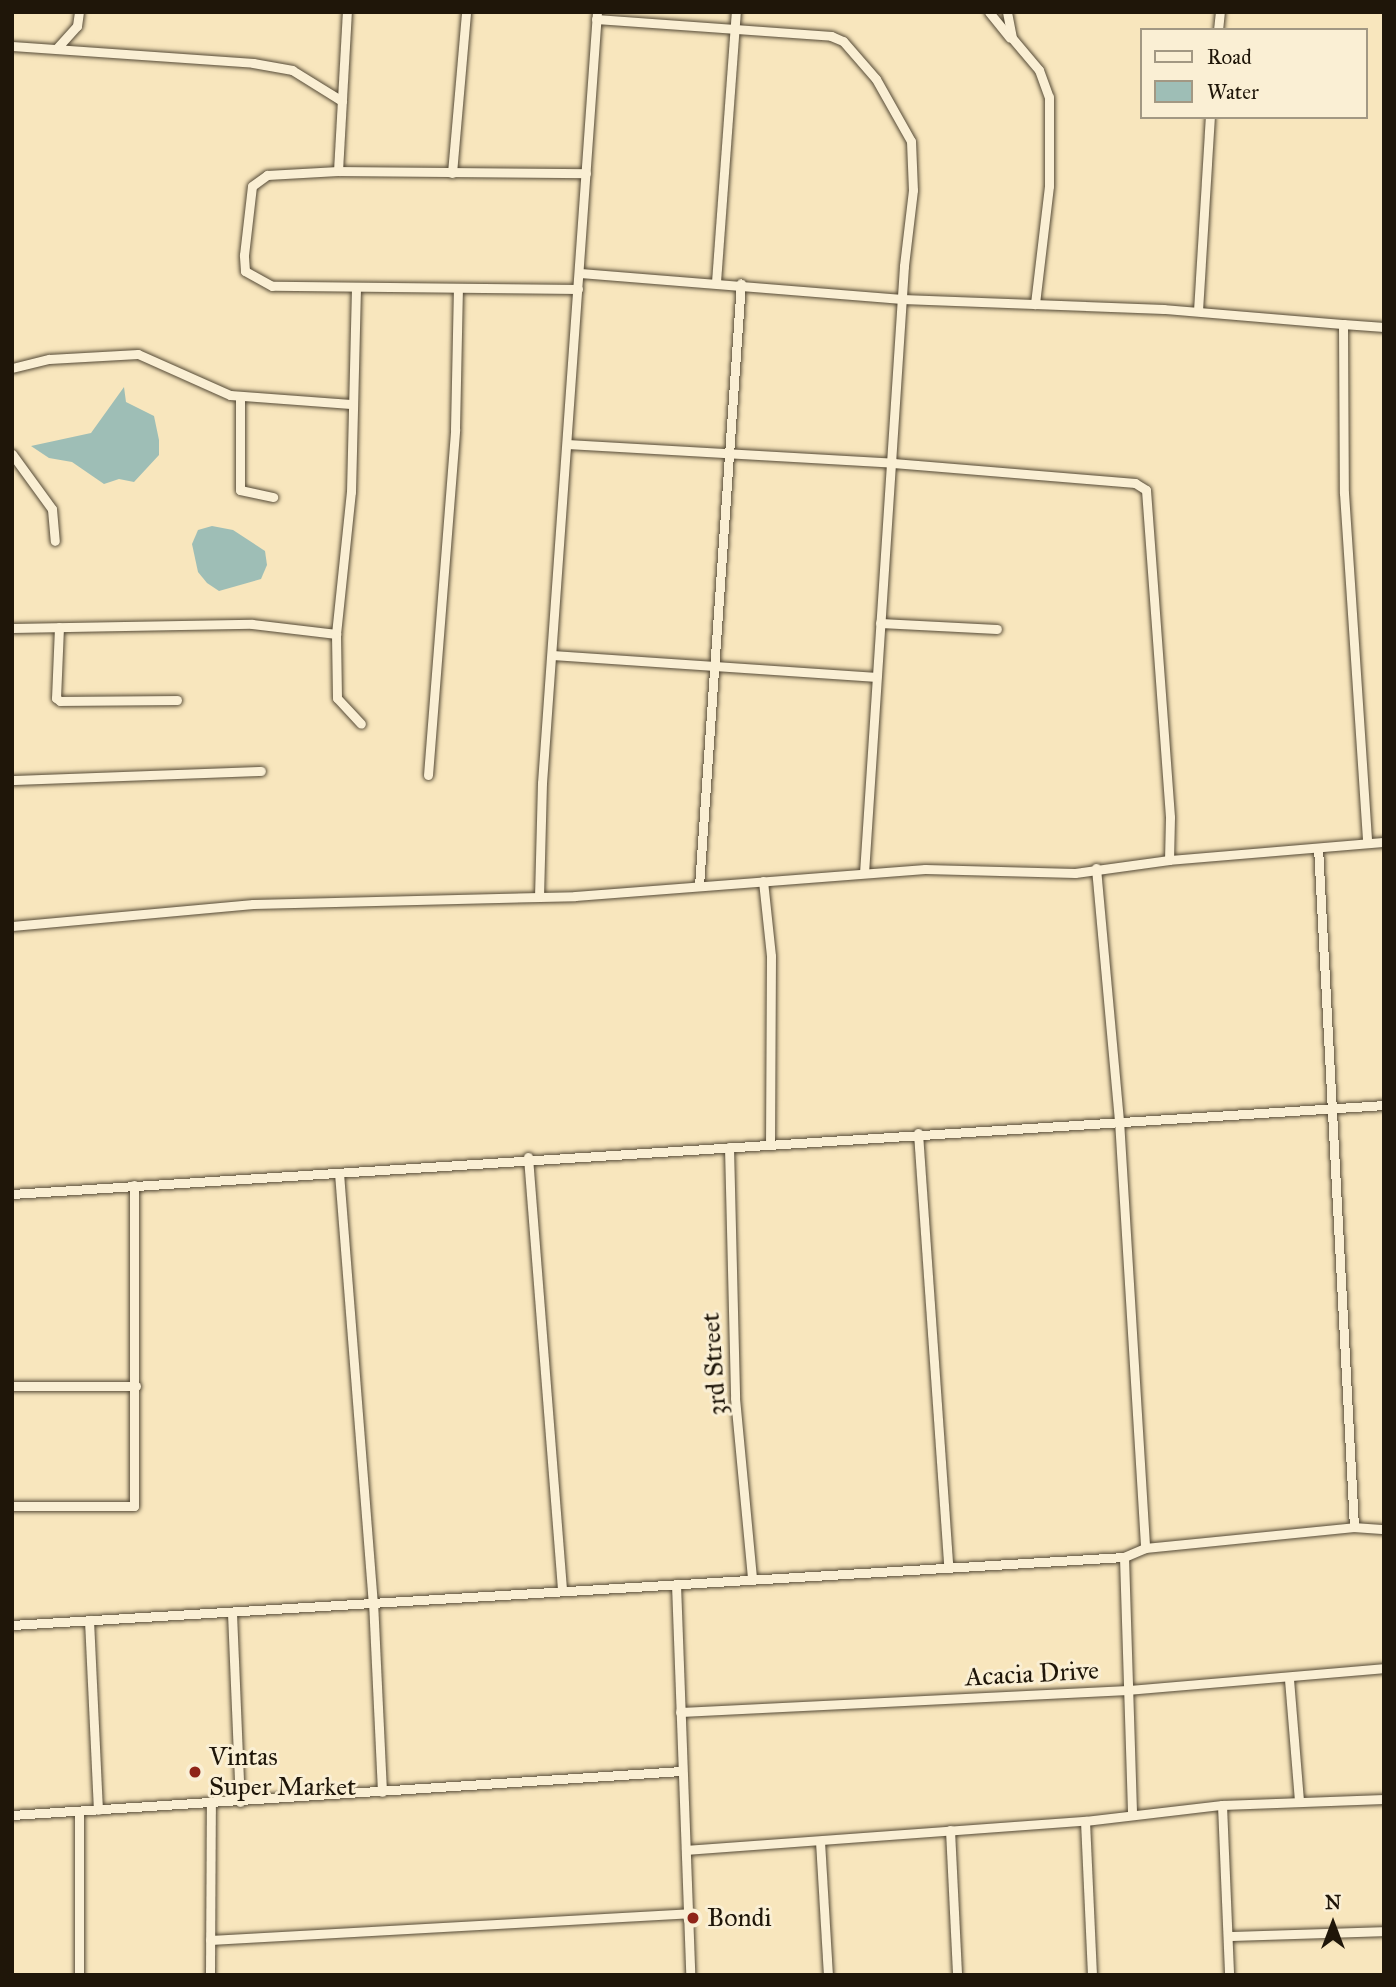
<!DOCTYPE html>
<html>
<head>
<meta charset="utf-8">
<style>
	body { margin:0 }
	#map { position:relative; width:1396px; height:1987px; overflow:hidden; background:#f8e6bd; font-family:"IM FELL Great Primer",serif }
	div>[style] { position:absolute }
	.water>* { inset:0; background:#9ebeb6 }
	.roads { filter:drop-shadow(0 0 2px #554a36) drop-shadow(0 0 2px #554a36) }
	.street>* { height:9px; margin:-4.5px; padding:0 4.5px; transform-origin:4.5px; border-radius:4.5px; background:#faefd4 }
	.dots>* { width:19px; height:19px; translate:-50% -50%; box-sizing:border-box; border:4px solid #faefd4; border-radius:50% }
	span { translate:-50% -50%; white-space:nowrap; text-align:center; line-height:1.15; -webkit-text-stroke:6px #faefd4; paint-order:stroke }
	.street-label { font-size:26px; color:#1f1609 }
	.poi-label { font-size:26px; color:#1f1609 }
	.left { translate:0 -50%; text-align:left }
	.frame { position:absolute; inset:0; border:14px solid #1f1609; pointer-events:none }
	.legend { position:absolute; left:1140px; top:28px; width:228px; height:91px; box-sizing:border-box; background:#faefd4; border:2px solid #a29883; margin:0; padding:9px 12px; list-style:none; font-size:21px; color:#1f1609 }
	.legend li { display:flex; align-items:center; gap:14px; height:35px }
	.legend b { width:35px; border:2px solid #a29883 }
	.north { position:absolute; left:1298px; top:1889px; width:70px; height:70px; -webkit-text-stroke:5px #faefd4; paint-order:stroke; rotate:0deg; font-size:19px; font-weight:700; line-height:28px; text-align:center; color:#1f1609 }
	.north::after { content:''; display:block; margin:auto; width:24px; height:32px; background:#1f1609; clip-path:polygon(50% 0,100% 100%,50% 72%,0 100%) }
</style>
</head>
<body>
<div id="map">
	<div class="water">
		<i style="clip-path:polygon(124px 387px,126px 402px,154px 416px,159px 440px,159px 455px,134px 482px,119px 479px,104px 484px,72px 462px,49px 458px,31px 446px,91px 433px)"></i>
		<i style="clip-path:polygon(212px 526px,233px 530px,265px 551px,267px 565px,261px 579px,219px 591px,207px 583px,198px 572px,192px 544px,198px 530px)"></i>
	</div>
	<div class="roads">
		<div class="street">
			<i style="left:989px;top:12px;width:33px;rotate:51deg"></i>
			<i style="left:1007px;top:12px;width:26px;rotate:79deg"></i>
			<i style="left:1012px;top:38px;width:42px;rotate:49.8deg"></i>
			<i style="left:1039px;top:70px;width:29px;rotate:70deg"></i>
			<i style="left:1049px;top:97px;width:89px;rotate:90deg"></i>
			<i style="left:1049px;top:186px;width:119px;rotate:96.8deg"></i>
			<i style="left:596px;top:19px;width:236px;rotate:4.1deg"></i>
			<i style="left:831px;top:36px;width:13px;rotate:23deg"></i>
			<i style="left:843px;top:41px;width:50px;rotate:49deg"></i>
			<i style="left:876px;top:79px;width:71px;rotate:60.6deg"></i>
			<i style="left:911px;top:141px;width:49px;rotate:87.7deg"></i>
			<i style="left:913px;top:190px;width:77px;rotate:96.8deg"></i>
			<i style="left:904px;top:266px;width:608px;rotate:93.77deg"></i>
			<i style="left:1218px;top:30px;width:18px;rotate:-84deg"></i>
			<i style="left:12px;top:46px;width:242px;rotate:4deg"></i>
			<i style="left:253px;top:63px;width:40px;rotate:10deg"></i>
			<i style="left:292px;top:70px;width:59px;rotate:31.8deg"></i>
			<i style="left:57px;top:48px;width:30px;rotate:-48deg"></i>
			<i style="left:77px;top:26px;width:14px;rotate:-82deg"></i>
			<i style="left:338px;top:171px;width:159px;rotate:-86.8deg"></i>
			<i style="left:452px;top:173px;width:162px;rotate:-85deg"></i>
			<i style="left:580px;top:273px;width:323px;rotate:4.6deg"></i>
			<i style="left:902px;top:299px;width:262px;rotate:2.2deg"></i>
			<i style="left:1164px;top:309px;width:180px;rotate:4.8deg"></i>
			<i style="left:1343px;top:324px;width:169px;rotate:89.7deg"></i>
			<i style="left:1344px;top:493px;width:350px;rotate:86.2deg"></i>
			<i style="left:716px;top:282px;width:271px;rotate:-85.8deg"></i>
			<i style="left:578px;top:289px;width:306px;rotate:-179.4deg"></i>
			<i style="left:272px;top:286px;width:31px;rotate:-151deg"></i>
			<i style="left:245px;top:271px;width:16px;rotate:-94deg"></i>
			<i style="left:244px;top:255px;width:69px;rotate:-83.4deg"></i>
			<i style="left:252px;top:186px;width:19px;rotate:-36deg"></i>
			<i style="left:267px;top:175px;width:71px;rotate:-3.2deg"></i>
			<i style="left:338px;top:171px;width:248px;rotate:0.5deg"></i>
			<i style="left:1198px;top:311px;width:194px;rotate:-86.5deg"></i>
			<i style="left:1343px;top:324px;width:41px;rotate:4.2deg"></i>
			<i style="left:12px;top:368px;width:38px;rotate:-14deg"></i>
			<i style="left:49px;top:359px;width:89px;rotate:-3.2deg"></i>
			<i style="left:138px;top:354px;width:101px;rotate:24deg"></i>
			<i style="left:230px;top:395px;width:121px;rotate:4.3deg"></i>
			<i style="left:240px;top:397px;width:93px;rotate:90deg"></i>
			<i style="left:240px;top:490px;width:34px;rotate:12deg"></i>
			<i style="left:567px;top:444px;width:327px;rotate:3.3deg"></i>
			<i style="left:893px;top:463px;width:243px;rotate:4.7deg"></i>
			<i style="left:1135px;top:483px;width:13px;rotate:32deg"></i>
			<i style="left:1146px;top:490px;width:328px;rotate:85.8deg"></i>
			<i style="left:1170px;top:817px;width:43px;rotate:91.3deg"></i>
			<i style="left:12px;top:454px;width:68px;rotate:54deg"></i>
			<i style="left:52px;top:509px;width:32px;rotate:85deg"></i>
			<i style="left:880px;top:623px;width:117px;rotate:2.9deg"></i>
			<i style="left:59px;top:627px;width:71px;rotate:92.4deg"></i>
			<i style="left:56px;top:698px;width:5px;rotate:37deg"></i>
			<i style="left:60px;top:701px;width:117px;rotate:-0.5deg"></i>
			<i style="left:12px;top:628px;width:240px;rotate:-1deg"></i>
			<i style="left:252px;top:624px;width:85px;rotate:6.8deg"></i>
			<i style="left:336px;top:634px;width:64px;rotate:89.1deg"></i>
			<i style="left:337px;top:698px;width:35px;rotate:47deg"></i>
			<i style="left:336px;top:634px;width:143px;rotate:-84deg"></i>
			<i style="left:351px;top:492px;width:205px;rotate:-88.6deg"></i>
			<i style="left:553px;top:655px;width:324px;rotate:3.9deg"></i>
			<i style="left:428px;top:775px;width:347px;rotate:-85.5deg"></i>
			<i style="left:455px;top:429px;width:141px;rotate:-88.8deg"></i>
			<i style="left:12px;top:780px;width:249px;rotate:-2.1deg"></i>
			<i style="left:1096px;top:868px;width:253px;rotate:84.8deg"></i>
			<i style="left:1119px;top:1120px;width:429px;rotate:86.5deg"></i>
			<i style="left:763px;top:881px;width:75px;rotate:83.9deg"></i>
			<i style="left:771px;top:956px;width:188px;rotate:90.3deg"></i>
			<i style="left:699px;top:886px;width:604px;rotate:-86.02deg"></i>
			<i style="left:539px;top:897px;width:114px;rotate:-88.5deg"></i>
			<i style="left:542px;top:783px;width:773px;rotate:-85.92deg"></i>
			<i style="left:12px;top:926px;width:242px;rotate:-5.2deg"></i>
			<i style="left:253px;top:904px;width:322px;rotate:-1.4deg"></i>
			<i style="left:575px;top:896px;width:351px;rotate:-4.4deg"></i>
			<i style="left:925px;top:869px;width:150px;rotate:1.5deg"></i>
			<i style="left:1075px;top:873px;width:95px;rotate:-7.9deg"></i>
			<i style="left:1169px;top:860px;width:216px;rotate:-4.8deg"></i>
			<i style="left:918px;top:1133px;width:433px;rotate:86deg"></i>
			<i style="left:729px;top:1147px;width:251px;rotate:88.6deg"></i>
			<i style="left:735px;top:1398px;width:180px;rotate:84.6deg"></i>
			<i style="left:528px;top:1157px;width:433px;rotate:85.5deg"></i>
			<i style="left:339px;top:1173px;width:429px;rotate:85.5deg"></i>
			<i style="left:373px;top:1601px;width:191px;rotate:87.3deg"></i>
			<i style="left:12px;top:1194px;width:1375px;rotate:-3.71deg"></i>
			<i style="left:12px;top:1386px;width:124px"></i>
			<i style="left:12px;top:1506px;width:122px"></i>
			<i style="left:134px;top:1506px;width:321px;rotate:-90deg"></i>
			<i style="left:1354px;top:1527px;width:30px;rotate:4deg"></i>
			<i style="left:1124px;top:1557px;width:256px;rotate:88.2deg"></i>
			<i style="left:676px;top:1584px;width:391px;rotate:87.9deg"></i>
			<i style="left:232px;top:1613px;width:189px;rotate:87.6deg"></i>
			<i style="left:89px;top:1620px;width:190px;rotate:87.3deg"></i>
			<i style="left:12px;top:1625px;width:1114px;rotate:-3.5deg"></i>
			<i style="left:1124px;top:1557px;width:23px;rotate:-23deg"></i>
			<i style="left:1145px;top:1548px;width:210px;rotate:-5.7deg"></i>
			<i style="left:1354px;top:1527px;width:680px;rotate:-93.03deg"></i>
			<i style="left:1289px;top:1679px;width:121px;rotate:85.3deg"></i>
			<i style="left:680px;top:1712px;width:449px;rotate:-2.8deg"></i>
			<i style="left:1128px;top:1690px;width:257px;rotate:-4.9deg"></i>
			<i style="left:1222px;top:1805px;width:170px;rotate:87.6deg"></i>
			<i style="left:12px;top:1815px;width:670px;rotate:-3.76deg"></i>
			<i style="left:1085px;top:1821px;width:154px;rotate:87.4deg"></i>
			<i style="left:950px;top:1830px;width:145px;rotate:87.2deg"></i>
			<i style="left:820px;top:1841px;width:134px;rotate:86.6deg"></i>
			<i style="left:686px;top:1850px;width:400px;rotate:-4.2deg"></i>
			<i style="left:1085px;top:1821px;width:138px;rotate:-6.7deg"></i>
			<i style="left:1222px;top:1805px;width:162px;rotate:-2.1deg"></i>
			<i style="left:1228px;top:1936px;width:156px;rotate:-1.8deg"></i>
			<i style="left:210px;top:1940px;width:480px;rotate:-3.2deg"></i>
			<i style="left:79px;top:1975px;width:163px;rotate:-90deg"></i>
			<i style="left:210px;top:1975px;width:171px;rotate:-89.7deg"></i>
		</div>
	</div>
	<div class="dots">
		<i style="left:195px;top:1772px;background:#8f2418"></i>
		<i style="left:693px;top:1918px;background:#8f2418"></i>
	</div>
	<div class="street-label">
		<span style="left:714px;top:1364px;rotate:-94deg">3rd Street</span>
		<span style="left:1032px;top:1674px;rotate:-3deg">Acacia Drive</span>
	</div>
	<div class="poi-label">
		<span class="left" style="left:209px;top:1772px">Vintas<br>Super Market</span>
		<span class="left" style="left:707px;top:1918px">Bondi</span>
	</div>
	<div class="frame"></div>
	<ul class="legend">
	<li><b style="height:9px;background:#faefd4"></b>Road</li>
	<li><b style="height:19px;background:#9ebeb6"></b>Water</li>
	</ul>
	<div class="north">N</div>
</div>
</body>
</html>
